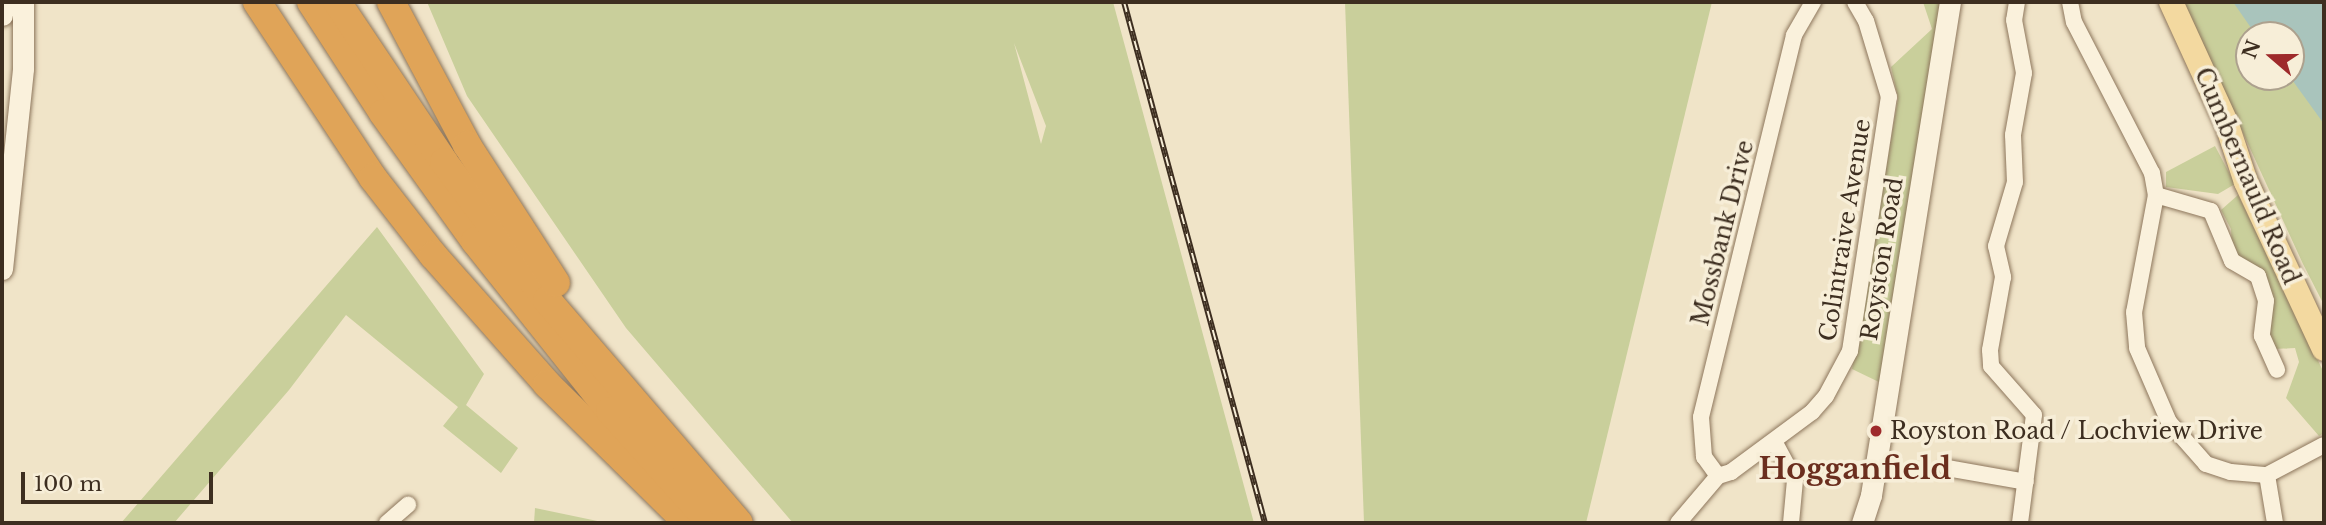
<!DOCTYPE html>
<html>
<head>
<meta charset="utf-8">
<style>
	body { margin:0 }
	#map { position:relative; width:2326px; height:525px; overflow:hidden; background:#f0e4c8; font-family:"Libre Baskerville",serif }
	div>[style] { position:absolute }
	.green>* { inset:0; background:#c9cf9b }
	.water>* { inset:0; background:#a9c4bc }
	.roads { filter:drop-shadow(0 0 2px #8d765c) drop-shadow(0 0 2px #8d765c) }
	.street>* { height:16px; margin:-8px; padding:0 8px; transform-origin:8px; border-radius:8px; background:#faf1dc }
	.secondary>* { height:21px; margin:-10.5px; padding:0 10.5px; transform-origin:10.5px; border-radius:10.5px; background:#faf1dc }
	.primary>* { height:24px; margin:-12px; padding:0 12px; transform-origin:12px; border-radius:12px; background:#f3d9a0 }
	.highway>* { height:28px; margin:-14px; padding:0 14px; transform-origin:14px; border-radius:14px; background:#e0a458 }
	.rail>* { height:6px; margin-top:-3px; transform-origin:0; background:repeating-linear-gradient(90deg,#f7eed8 0 10px,#3d2e20 0 20px); box-sizing:border-box; border-block:2px solid #3d2e20 }
	.dots>* { width:19px; height:19px; translate:-50% -50%; box-sizing:border-box; border:4px solid #f7eed8; border-radius:50% }
	span { translate:-50% -50%; white-space:nowrap; text-align:center; line-height:1.15; -webkit-text-stroke:7px #f7eed8; paint-order:stroke }
	.street-label { font-size:23px; color:#3d2e20 }
	.poi-label { font-size:23px; color:#3d2e20 }
	.left { translate:0 -50%; text-align:left }
	.district-label { font-size:30px; color:#6b2e1e; font-weight:700 }
	.frame { position:absolute; inset:0; border:4px solid #3d2e20; pointer-events:none }
	.north { position:absolute; left:2235px; top:21px; width:70px; height:70px; box-sizing:border-box; background:#f7eed8; border:2px solid #ada18e; border-radius:50%; rotate:290deg; font-size:19px; font-weight:700; line-height:28px; text-align:center; color:#3d2e20 }
	.north::after { content:''; display:block; margin:auto; width:24px; height:32px; background:#9e2a2b; clip-path:polygon(50% 0,100% 100%,50% 72%,0 100%) }
	.scale { position:absolute; left:21px; top:472px; width:192px; height:32px; box-sizing:border-box; border:4px solid #3d2e20; border-top:0; padding-left:9px; font-size:21px; line-height:24px; white-space:nowrap; color:#3d2e20; -webkit-text-stroke:5px #f7eed8; paint-order:stroke }
</style>
</head>
<body>
<div id="map">
	<div class="green">
		<i style="clip-path:polygon(evenodd,427px 2px,1113px 2px,1254px 523px,793px 523px,626px 328px,467px 96px,427px 2px,1014px 43px,1046px 126px,1041px 144px,1014px 43px)"></i>
		<i style="clip-path:polygon(1345px 2px,1712px 2px,1586px 523px,1364px 523px)"></i>
		<i style="clip-path:polygon(1923px 2px,1940px 2px,1881px 383px,1852px 369px,1898px 98px,1891px 67px,1932px 29px)"></i>
		<i style="clip-path:polygon(evenodd,2183px 2px,2324px 2px,2324px 305px,2303px 264px,2183px 2px,2249px 35px,2291px 35px,2291px 77px,2249px 77px,2249px 35px)"></i>
		<i style="clip-path:polygon(2215px 146px,2235px 184px,2218px 194px,2166px 187px,2166px 172px)"></i>
		<i style="clip-path:polygon(2238px 195px,2324px 373px,2324px 433px,2319px 436px,2286px 398px,2299px 362px,2295px 348px,2275px 349px,2269px 341px,2271px 299px,2232px 249px,2231px 229px,2221px 210px)"></i>
		<i style="clip-path:polygon(377px 227px,484px 374px,466px 405px,518px 448px,501px 473px,443px 426px,458px 407px,346px 315px,289px 390px,174px 523px,121px 523px)"></i>
		<i style="clip-path:polygon(535px 508px,607px 523px,534px 523px)"></i>
	</div>
	<div class="water">
		<i style="clip-path:polygon(2233px 2px,2324px 2px,2324px 124px,2290px 77px,2291px 35px,2256px 35px)"></i>
	</div>
	<div class="roads">
		<div class="street">
			<i style="left:2017px;top:2px;width:18px;rotate:99deg"></i>
			<i style="left:2014px;top:20px;width:54px;rotate:79.3deg"></i>
			<i style="left:2024px;top:73px;width:63px;rotate:100.1deg"></i>
			<i style="left:2013px;top:135px;width:47px;rotate:87.6deg"></i>
			<i style="left:2015px;top:182px;width:67px;rotate:106.5deg"></i>
			<i style="left:1996px;top:246px;width:32px;rotate:77deg"></i>
			<i style="left:2003px;top:277px;width:74px;rotate:100.1deg"></i>
			<i style="left:1990px;top:350px;width:16px;rotate:86deg"></i>
			<i style="left:1991px;top:366px;width:65px;rotate:48.7deg"></i>
			<i style="left:2034px;top:415px;width:109px;rotate:97.4deg"></i>
			<i style="left:2070px;top:2px;width:20px;rotate:79deg"></i>
			<i style="left:2074px;top:22px;width:170px;rotate:62.7deg"></i>
			<i style="left:2152px;top:173px;width:22px;rotate:80deg"></i>
			<i style="left:2156px;top:195px;width:119px;rotate:100.6deg"></i>
			<i style="left:2134px;top:312px;width:36px;rotate:85deg"></i>
			<i style="left:2137px;top:348px;width:81px;rotate:66.6deg"></i>
			<i style="left:2169px;top:422px;width:56px;rotate:48.6deg"></i>
			<i style="left:2206px;top:464px;width:26px;rotate:18deg"></i>
			<i style="left:2231px;top:472px;width:36px;rotate:5deg"></i>
			<i style="left:2267px;top:475px;width:64px;rotate:-27.8deg"></i>
			<i style="left:2156px;top:195px;width:57px;rotate:16.2deg"></i>
			<i style="left:2211px;top:211px;width:54px;rotate:67.2deg"></i>
			<i style="left:2232px;top:261px;width:30px;rotate:30deg"></i>
			<i style="left:2258px;top:276px;width:26px;rotate:72deg"></i>
			<i style="left:2266px;top:301px;width:35px;rotate:97deg"></i>
			<i style="left:2262px;top:336px;width:37px;rotate:66deg"></i>
			<i style="left:1774px;top:441px;width:44px;rotate:61.7deg"></i>
			<i style="left:1795px;top:480px;width:43px;rotate:95.3deg"></i>
			<i style="left:1947px;top:468px;width:80px;rotate:10deg"></i>
			<i style="left:2267px;top:475px;width:49px;rotate:80.5deg"></i>
			<i style="left:1718px;top:476px;width:24px;rotate:-126deg"></i>
			<i style="left:1704px;top:457px;width:40px;rotate:-94.3deg"></i>
			<i style="left:1701px;top:417px;width:393px;rotate:-76.3deg"></i>
			<i style="left:1794px;top:35px;width:38px;rotate:-60deg"></i>
			<i style="left:387px;top:523px;width:28px;rotate:-41deg"></i>
			<i style="left:1678px;top:523px;width:62px;rotate:-49.6deg"></i>
			<i style="left:1718px;top:476px;width:14px;rotate:-17deg"></i>
			<i style="left:1731px;top:472px;width:101px;rotate:-36.5deg"></i>
			<i style="left:1812px;top:412px;width:21px;rotate:-49deg"></i>
			<i style="left:1826px;top:396px;width:51px;rotate:-61.9deg"></i>
			<i style="left:1850px;top:351px;width:257px;rotate:-81.3deg"></i>
			<i style="left:1889px;top:97px;width:79px;rotate:-106.8deg"></i>
			<i style="left:1866px;top:21px;width:22px;rotate:-120deg"></i>
		</div>
		<div class="secondary">
			<i style="left:2px;top:15px;width:13px;rotate:-90deg"></i>
			<i style="left:2px;top:269px;width:202px;rotate:-84deg"></i>
			<i style="left:23px;top:68px;width:66px;rotate:-90deg"></i>
			<i style="left:1862px;top:523px;width:29px;rotate:-72deg"></i>
			<i style="left:1871px;top:495px;width:499px;rotate:-80.9deg"></i>
		</div>
		<div class="primary">
			<i style="left:2171px;top:2px;width:132px;rotate:65.4deg"></i>
			<i style="left:2226px;top:122px;width:63px;rotate:71.6deg"></i>
			<i style="left:2246px;top:182px;width:184px;rotate:65deg"></i>
		</div>
		<div class="highway">
			<i style="left:257px;top:2px;width:211px;rotate:56.6deg"></i>
			<i style="left:373px;top:178px;width:98px;rotate:52.1deg"></i>
			<i style="left:433px;top:255px;width:172px;rotate:48.5deg"></i>
			<i style="left:547px;top:384px;width:198px;rotate:44.6deg"></i>
			<i style="left:311px;top:2px;width:132px;rotate:57deg"></i>
			<i style="left:383px;top:113px;width:158px;rotate:54.3deg"></i>
			<i style="left:475px;top:241px;width:217px;rotate:51.5deg"></i>
			<i style="left:610px;top:411px;width:151px;rotate:48deg"></i>
			<i style="left:337px;top:2px;width:192px;rotate:56.2deg"></i>
			<i style="left:444px;top:162px;width:172px;rotate:53.3deg"></i>
			<i style="left:547px;top:300px;width:294px;rotate:49.3deg"></i>
			<i style="left:391px;top:2px;width:162px;rotate:62deg"></i>
			<i style="left:467px;top:145px;width:164px;rotate:57.2deg"></i>
		</div>
	</div>
	<div class="rail">
		<i style="left:1124px;top:2px;width:540px;rotate:74.86deg"></i>
	</div>
	<div class="dots">
		<i style="left:1876px;top:431px;background:#9e2a2b"></i>
	</div>
	<div class="street-label">
		<span style="left:2247px;top:176px;rotate:67deg">Cumbernauld Road</span>
		<span style="left:1845px;top:230px;rotate:-81deg">Colintraive Avenue</span>
		<span style="left:1723px;top:233px;rotate:-76deg">Mossbank Drive</span>
		<span style="left:1882px;top:259px;rotate:-81deg">Royston Road</span>
	</div>
	<div class="poi-label">
		<span class="left" style="left:1890px;top:431px">Royston Road / Lochview Drive</span>
	</div>
	<div class="district-label">
		<span style="left:1855px;top:469px">Hogganfield</span>
	</div>
	<div class="frame"></div>
	<div class="north">N</div>
	<div class="scale">100 m</div>
</div>
</body>
</html>
